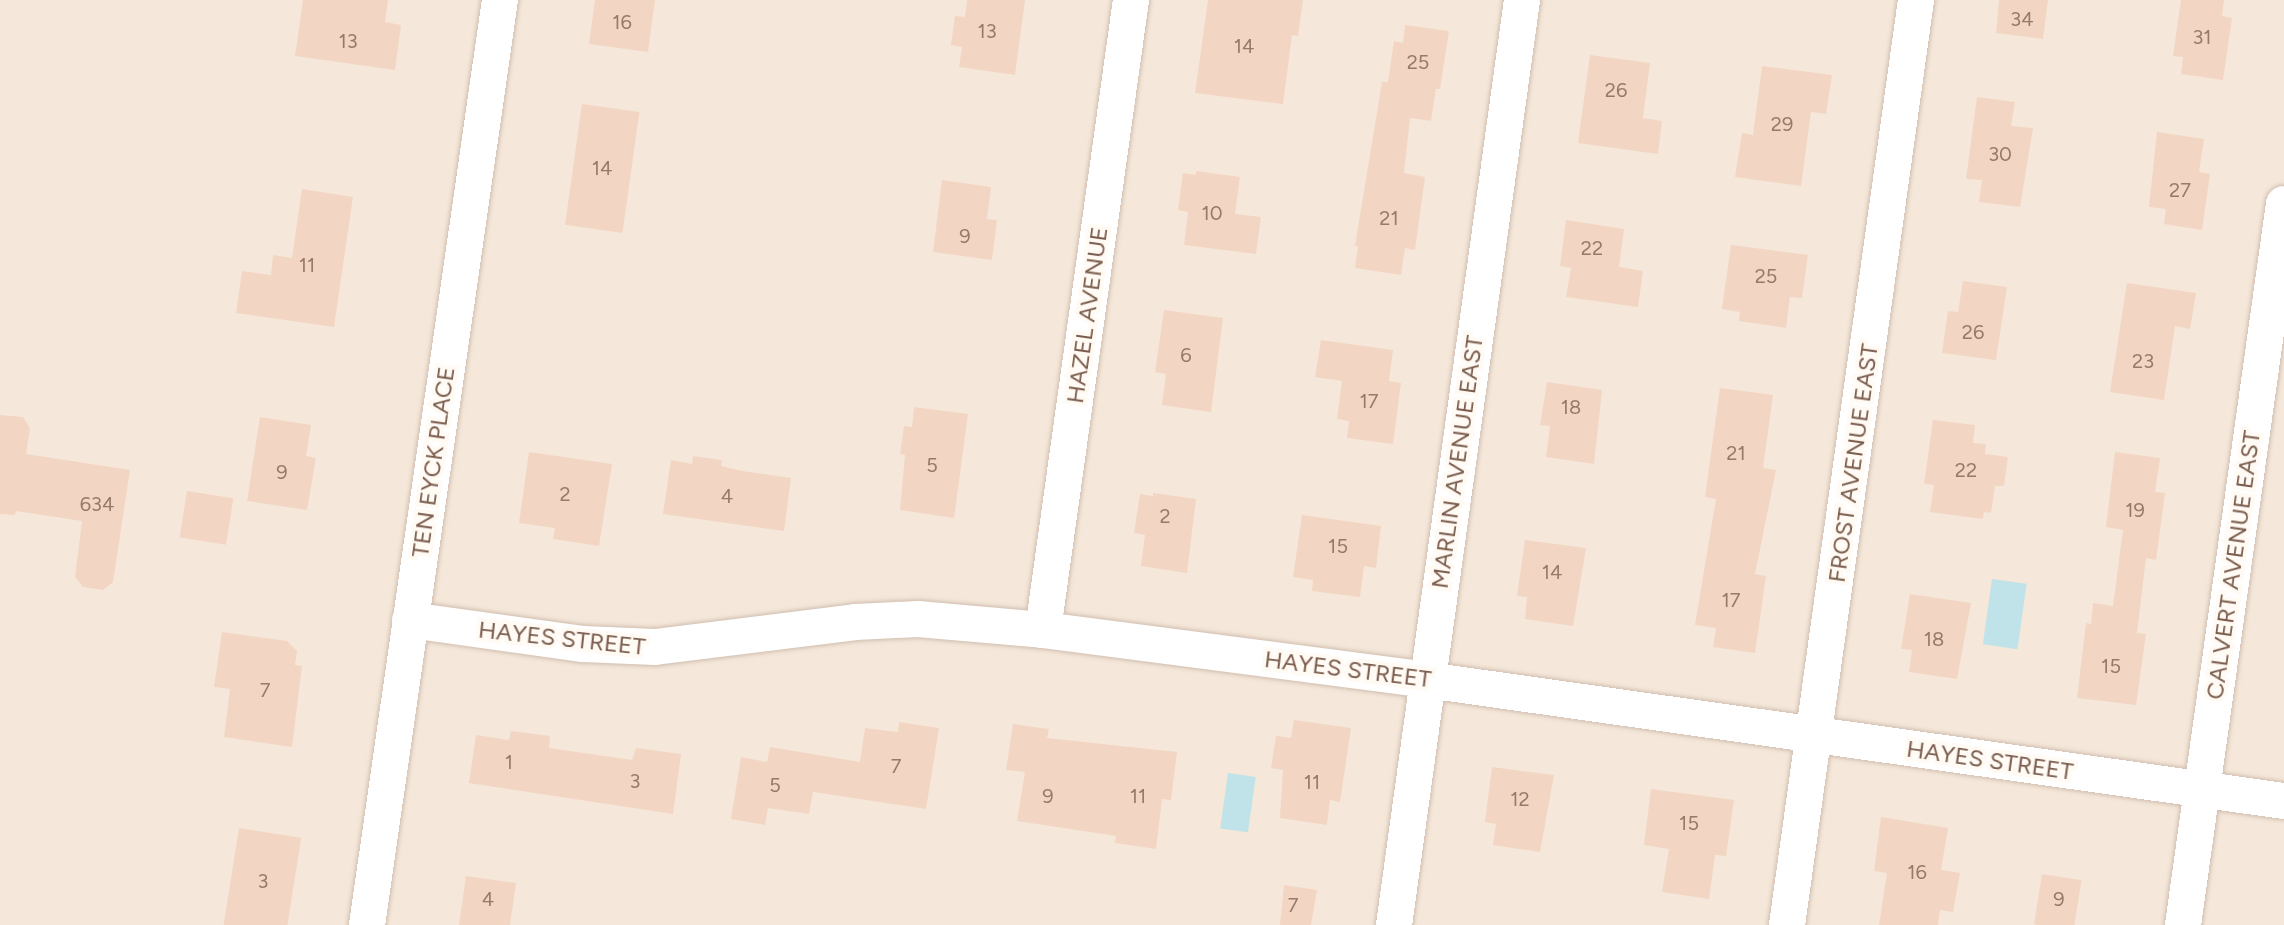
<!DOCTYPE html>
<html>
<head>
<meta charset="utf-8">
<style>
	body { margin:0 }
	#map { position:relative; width:2284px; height:925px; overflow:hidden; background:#fdf6ec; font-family:Figtree,sans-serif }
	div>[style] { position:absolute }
	.residential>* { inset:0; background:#f5e8da; transform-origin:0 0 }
	.water>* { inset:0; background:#bfe3e8; transform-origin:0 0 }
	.building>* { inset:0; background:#f3d5c3; transform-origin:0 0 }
	.roads { filter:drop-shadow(0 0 2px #d1beb0) drop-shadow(0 0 2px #d1beb0) }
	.minor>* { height:36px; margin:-18px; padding:0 18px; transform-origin:18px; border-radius:18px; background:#fff }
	span { translate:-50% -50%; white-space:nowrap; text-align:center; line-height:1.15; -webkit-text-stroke:8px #fffaf3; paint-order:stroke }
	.number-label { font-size:20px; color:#987a6a }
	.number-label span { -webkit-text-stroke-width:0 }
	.street-label { font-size:24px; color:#7a5c4d }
</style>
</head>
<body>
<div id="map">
	<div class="residential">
		<i style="left:0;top:0;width:2284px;height:925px"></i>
	</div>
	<div class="water">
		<i style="left:1992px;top:579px;width:35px;height:66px;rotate:8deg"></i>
		<i style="left:1228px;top:773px;width:28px;height:56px;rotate:8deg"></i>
	</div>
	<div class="building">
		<i style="clip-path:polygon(303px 0,388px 0,385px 22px,401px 25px,395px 70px,295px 56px)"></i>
		<i style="clip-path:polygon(595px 0,655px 0,648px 52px,589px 44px)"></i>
		<i style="clip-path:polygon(967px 0,1025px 0,1015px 75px,959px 67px,962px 47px,951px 45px,955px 16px,965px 17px)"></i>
		<i style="clip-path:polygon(1208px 0,1303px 0,1298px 36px,1292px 35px,1283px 104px,1195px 93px)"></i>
		<i style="clip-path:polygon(1999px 0,2048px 0,2043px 39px,1996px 33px)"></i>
		<i style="clip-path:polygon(2181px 0,2224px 0,2222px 16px,2232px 18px,2223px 80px,2181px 74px,2183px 57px,2173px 56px)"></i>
		<i style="clip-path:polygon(1405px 25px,1449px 31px,1440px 89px,1436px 89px,1431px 121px,1410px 118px,1404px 173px,1425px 177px,1415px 250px,1405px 248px,1401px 275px,1355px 268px,1358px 246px,1355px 246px,1382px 82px,1388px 82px,1394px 41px,1403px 43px)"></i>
		<i style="clip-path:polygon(1590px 55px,1650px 63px,1643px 118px,1662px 121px,1658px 154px,1578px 143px)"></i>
		<i style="clip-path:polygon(1762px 66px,1832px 75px,1826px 114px,1811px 112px,1801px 186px,1735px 177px,1742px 133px,1753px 135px)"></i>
		<i style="clip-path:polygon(1977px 97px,2015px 102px,2011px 126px,2033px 128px,2020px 207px,1979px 202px,1982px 180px,1966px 179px)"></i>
		<i style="left:582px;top:104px;width:58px;height:122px;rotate:8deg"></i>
		<i style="clip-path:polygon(2157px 132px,2204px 139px,2199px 172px,2210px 174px,2202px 230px,2164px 224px,2166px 209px,2149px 207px)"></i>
		<i style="clip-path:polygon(1196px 171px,1240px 177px,1235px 214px,1261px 217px,1256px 254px,1184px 245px,1188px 212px,1178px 210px,1183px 173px,1196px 175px)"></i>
		<i style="clip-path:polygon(942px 180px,991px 187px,987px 219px,997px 220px,992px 260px,933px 252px)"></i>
		<i style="clip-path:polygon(302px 189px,353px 197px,334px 327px,236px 313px,242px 271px,271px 275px,273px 255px,292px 258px)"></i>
		<i style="clip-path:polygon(1566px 220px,1624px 229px,1619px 267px,1643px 271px,1638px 307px,1566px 297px,1571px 268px,1560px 266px)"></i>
		<i style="clip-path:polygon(1731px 245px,1808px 255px,1802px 298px,1790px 297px,1786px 328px,1739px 321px,1740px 312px,1722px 309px)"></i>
		<i style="clip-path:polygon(1963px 281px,2007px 287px,1996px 360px,1942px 353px,1948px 311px,1958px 312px)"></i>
		<i style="clip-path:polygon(2127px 283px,2196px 293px,2190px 329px,2175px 326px,2164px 400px,2110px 392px)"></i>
		<i style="clip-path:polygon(1164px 310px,1223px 318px,1211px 412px,1162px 405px,1166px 374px,1155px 372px)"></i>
		<i style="clip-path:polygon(1321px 340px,1393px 350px,1389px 381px,1401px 383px,1393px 444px,1347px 438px,1349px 421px,1337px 419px,1342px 381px,1315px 377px)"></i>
		<i style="clip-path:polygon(1547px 382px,1602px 390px,1594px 464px,1546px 457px,1550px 426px,1540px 425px)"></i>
		<i style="clip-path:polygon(1720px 388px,1773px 395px,1763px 468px,1776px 470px,1755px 574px,1766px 576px,1755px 653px,1713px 647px,1716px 628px,1695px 625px,1716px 499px,1705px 497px)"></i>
		<i style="clip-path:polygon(914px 407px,968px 414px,954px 518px,900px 510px,905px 455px,900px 454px,904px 426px,912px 427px)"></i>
		<i style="clip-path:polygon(0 415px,23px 417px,30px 428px,26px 454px,130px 470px,113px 582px,103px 590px,83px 587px,75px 577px,82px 521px,16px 511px,15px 515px,0 514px)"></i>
		<i style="clip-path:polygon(260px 417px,311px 425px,306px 456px,316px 458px,307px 510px,247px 501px)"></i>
		<i style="clip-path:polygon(1933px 420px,1975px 425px,1973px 443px,1986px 444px,1985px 454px,2008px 457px,2004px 486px,1995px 486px,1991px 513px,1984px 512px,1983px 519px,1930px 512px,1934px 485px,1924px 484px)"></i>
		<i style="clip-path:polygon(529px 452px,612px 464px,599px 546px,553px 539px,555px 528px,519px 523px)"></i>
		<i style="clip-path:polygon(2115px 452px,2160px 458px,2155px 492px,2165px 493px,2156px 560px,2146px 558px,2137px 633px,2146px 634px,2136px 705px,2077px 698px,2086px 623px,2091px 624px,2093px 603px,2113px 606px,2123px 530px,2106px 527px)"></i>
		<i style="clip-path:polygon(693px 456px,722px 460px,721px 466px,742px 471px,791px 478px,784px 531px,663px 514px,671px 460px,692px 464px)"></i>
		<i style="left:187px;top:491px;width:47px;height:47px;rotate:9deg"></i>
		<i style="clip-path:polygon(1153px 493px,1196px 499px,1187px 573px,1141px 566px,1145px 535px,1134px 533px,1140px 494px,1153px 496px)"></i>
		<i style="clip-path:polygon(1302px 515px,1381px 526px,1376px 568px,1364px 566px,1360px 597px,1312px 591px,1313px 580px,1293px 577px)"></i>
		<i style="clip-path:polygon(1525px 540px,1586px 548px,1573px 626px,1525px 619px,1527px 597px,1517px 596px)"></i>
		<i style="clip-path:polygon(1910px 594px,1971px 603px,1957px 679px,1909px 672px,1912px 650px,1901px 649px)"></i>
		<i style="clip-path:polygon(222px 632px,287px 641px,297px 651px,295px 665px,302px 666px,292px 747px,224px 737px,230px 689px,214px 687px)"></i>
		<i style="clip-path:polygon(1294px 720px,1351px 728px,1340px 802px,1330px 800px,1327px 825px,1280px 818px,1283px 770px,1271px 768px,1276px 736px,1291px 738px)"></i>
		<i style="clip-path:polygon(899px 722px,939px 728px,926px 809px,813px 792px,809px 814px,768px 808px,765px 825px,731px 819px,741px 757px,767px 762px,770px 747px,860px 762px,865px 728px,898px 732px)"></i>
		<i style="clip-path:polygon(1013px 724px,1049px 729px,1047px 738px,1177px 752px,1171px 800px,1162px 799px,1156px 849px,1115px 843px,1116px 836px,1017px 821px,1025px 772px,1006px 770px)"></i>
		<i style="clip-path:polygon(511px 731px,550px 736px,549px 748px,632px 760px,636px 748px,681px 754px,673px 814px,469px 783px,476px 735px,509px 740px)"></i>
		<i style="clip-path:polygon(1492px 767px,1554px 775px,1540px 852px,1493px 845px,1496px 824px,1485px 822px)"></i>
		<i style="clip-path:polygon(1651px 789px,1734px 800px,1726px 856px,1715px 855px,1709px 899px,1662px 892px,1669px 849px,1644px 845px)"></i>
		<i style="clip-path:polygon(1881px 817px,1948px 828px,1941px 870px,1960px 873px,1953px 912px,1940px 910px,1938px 925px,1879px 925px,1887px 873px,1874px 871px)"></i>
		<i style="left:239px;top:828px;width:63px;height:98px;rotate:9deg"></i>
		<i style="left:2042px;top:874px;width:40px;height:51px;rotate:9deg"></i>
		<i style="clip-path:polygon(466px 876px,516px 883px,510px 925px,459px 925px)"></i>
		<i style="clip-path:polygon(1284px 885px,1317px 890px,1311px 925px,1280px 925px)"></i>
	</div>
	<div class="roads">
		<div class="minor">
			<i style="left:410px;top:620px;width:175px;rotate:7.9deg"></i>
			<i style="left:583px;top:644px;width:72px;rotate:2.4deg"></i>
			<i style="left:655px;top:647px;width:202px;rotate:-7.1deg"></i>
			<i style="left:855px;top:622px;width:63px;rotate:-2.7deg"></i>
			<i style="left:918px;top:619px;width:125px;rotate:5deg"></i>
			<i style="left:1043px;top:630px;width:387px;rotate:7.4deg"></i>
			<i style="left:1427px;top:680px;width:865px;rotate:8.04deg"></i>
			<i style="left:1043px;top:630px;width:636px;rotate:-82.05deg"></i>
			<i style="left:367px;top:925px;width:935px;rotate:-81.82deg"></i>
			<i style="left:1394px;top:925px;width:934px;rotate:-82.12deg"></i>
			<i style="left:1787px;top:925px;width:934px;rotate:-82.06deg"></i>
			<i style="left:2183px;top:925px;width:728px;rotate:-82.03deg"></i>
		</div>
	</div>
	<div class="number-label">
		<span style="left:2022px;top:19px">34</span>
		<span style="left:622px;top:22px">16</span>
		<span style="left:987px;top:31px">13</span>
		<span style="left:2202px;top:37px">31</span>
		<span style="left:348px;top:41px">13</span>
		<span style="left:1244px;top:46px">14</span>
		<span style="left:1418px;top:62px">25</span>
		<span style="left:1616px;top:90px">26</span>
		<span style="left:1782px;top:124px">29</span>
		<span style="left:2000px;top:154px">30</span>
		<span style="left:602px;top:168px">14</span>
		<span style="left:2180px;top:190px">27</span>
		<span style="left:1212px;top:213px">10</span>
		<span style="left:1389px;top:218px">21</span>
		<span style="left:965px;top:236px">9</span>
		<span style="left:1592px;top:248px">22</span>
		<span style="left:307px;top:265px">11</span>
		<span style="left:1766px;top:276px">25</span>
		<span style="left:1973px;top:332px">26</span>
		<span style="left:1186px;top:355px">6</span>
		<span style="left:2143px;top:361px">23</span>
		<span style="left:1369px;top:401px">17</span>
		<span style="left:1571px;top:407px">18</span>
		<span style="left:1736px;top:453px">21</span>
		<span style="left:932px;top:465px">5</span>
		<span style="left:1966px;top:470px">22</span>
		<span style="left:282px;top:472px">9</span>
		<span style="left:565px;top:494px">2</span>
		<span style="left:727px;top:496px">4</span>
		<span style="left:97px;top:504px">634</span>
		<span style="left:2135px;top:510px">19</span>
		<span style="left:1165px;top:516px">2</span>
		<span style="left:1338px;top:546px">15</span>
		<span style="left:1552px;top:572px">14</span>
		<span style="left:1731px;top:600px">17</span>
		<span style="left:1934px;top:639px">18</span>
		<span style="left:2111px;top:666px">15</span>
		<span style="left:265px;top:690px">7</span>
		<span style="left:509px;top:762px">1</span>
		<span style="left:896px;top:766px">7</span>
		<span style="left:635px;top:781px">3</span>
		<span style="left:1312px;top:782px">11</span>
		<span style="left:775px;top:785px">5</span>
		<span style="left:1048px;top:796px">9</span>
		<span style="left:1138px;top:796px">11</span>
		<span style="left:1520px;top:799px">12</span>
		<span style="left:1689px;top:823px">15</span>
		<span style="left:1917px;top:872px">16</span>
		<span style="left:263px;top:881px">3</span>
		<span style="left:488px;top:899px">4</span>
		<span style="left:2059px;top:899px">9</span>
		<span style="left:1293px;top:905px">7</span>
	</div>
	<div class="street-label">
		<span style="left:1087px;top:315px;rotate:-82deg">HAZEL AVENUE</span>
		<span style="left:433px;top:462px;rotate:-82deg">TEN EYCK PLACE</span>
		<span style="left:1457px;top:462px;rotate:-82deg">MARLIN AVENUE EAST</span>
		<span style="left:1853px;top:463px;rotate:-82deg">FROST AVENUE EAST</span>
		<span style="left:2233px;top:565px;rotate:-82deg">CALVERT AVENUE EAST</span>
		<span style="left:562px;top:638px;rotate:6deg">HAYES STREET</span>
		<span style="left:1348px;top:669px;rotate:7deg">HAYES STREET</span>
		<span style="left:1990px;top:760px;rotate:8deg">HAYES STREET</span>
	</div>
</div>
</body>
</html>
